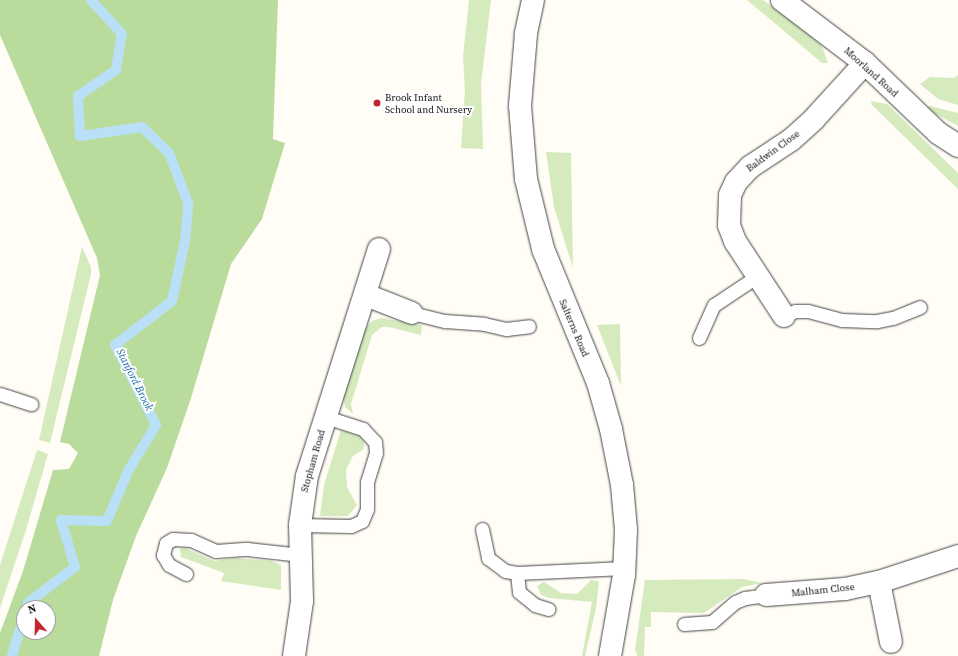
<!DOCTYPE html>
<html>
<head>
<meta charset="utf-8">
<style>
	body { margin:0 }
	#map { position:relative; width:958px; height:656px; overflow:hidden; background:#fffdf5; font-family:"Source Serif 4",serif }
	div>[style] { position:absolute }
	.green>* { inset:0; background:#d5ebbd }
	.forest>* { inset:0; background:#b9dc9c }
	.stream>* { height:10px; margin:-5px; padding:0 5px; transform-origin:5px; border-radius:5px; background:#b9e0f7 }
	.roads { filter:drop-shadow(0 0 1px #444) drop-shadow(0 0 1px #444) }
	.service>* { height:13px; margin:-6.5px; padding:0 6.5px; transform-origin:6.5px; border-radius:6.5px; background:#fff }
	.minor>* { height:22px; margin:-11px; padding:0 11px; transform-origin:11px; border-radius:11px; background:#fff }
	.dots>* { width:11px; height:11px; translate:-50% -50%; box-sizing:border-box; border:2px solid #fff; border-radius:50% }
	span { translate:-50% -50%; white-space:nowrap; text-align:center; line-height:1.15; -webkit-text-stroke:4px #fff; paint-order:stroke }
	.street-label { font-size:10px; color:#111 }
	.poi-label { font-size:10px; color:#111 }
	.left { translate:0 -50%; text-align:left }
	.water-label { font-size:11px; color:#1768a6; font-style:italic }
	.north { position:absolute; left:16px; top:600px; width:40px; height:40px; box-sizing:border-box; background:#fff; border:1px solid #a0a0a0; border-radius:50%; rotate:340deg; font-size:11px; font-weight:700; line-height:16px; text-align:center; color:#111 }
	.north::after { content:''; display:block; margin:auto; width:14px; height:18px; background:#c4262e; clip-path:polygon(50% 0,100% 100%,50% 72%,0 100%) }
</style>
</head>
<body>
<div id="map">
	<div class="green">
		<i style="clip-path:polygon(469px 0,491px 0,481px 84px,483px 149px,461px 148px,465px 91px,463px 57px)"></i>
		<i style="clip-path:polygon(747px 0,763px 0,800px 26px,822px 46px,828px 63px,822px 63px)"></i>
		<i style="clip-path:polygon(958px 75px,958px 105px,938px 99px,920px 84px,930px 77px,954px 78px)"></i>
		<i style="clip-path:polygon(871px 101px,887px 104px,958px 173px,958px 189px,872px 105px)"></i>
		<i style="clip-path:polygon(930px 106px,958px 113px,958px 126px,926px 109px)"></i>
		<i style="clip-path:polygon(546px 152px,571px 153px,573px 268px,554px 207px)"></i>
		<i style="clip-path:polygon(82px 247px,91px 267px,91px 274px,50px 443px,39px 440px)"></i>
		<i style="clip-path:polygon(381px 318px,422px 325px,421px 335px,389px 327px,382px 327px,372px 335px,351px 404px,353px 414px,345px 407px,343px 398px,365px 328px,372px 321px)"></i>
		<i style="clip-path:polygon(620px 324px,621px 386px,597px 325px)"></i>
		<i style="clip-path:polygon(341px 430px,361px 437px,364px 443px,364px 449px,353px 456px,346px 470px,347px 487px,357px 505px,348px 516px,320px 516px,324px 485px)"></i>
		<i style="clip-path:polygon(37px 450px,48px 454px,26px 530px,0 608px,0 565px)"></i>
		<i style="clip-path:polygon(185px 548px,214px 561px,237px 558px,272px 561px,281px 565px,281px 590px,221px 581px,224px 573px,181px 557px,180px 549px)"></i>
		<i style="clip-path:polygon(744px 579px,762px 583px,742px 587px,704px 613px,651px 612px,651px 627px,645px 627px,644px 656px,638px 656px,635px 650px,645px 580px)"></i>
		<i style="clip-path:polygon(591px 580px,599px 581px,596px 609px,585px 656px,582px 656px,592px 602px,549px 598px,541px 595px,537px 586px,544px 582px,561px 593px,577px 594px)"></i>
	</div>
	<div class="forest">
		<i style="clip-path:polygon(evenodd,0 0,278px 0,273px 139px,285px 143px,262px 219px,231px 264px,191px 398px,167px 468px,136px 536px,113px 600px,99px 656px,0 656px,0 633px,23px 571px,53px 470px,69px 469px,78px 453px,69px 444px,60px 442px,100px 275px,97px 258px,0 35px,0 0,24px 608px,48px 608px,48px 632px,24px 632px,24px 608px)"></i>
	</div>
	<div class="stream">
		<i style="left:27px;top:608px;width:5px;rotate:-79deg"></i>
		<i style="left:28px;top:603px;width:59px;rotate:-37.5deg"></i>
		<i style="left:75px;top:567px;width:49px;rotate:-106.6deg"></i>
		<i style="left:61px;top:520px;width:46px;rotate:1.2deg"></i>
		<i style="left:107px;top:521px;width:54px;rotate:-67.2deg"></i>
		<i style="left:128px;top:471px;width:54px;rotate:-58.7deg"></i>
		<i style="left:156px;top:425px;width:90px;rotate:-117.1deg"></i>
		<i style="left:115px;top:345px;width:72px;rotate:-37.7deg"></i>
		<i style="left:172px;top:301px;width:61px;rotate:-77.8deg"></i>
		<i style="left:185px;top:241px;width:38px;rotate:-85deg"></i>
		<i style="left:188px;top:203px;width:53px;rotate:-110.8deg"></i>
		<i style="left:169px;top:153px;width:37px;rotate:-136deg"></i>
		<i style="left:142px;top:127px;width:63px;rotate:171.7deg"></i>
		<i style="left:80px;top:136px;width:40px;rotate:-92.9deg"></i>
		<i style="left:78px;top:96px;width:46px;rotate:-34.4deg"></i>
		<i style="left:116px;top:70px;width:36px;rotate:-81deg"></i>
		<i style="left:122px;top:34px;width:46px;rotate:-132.4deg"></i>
		<i style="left:12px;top:656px;width:42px;rotate:-73.3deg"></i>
	</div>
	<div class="roads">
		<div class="service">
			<i style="left:412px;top:313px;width:34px;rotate:14deg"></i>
			<i style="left:445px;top:321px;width:39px;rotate:4deg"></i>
			<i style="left:484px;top:324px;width:23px;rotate:13deg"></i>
			<i style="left:506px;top:329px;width:23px;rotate:-7deg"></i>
			<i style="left:784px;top:316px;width:12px;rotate:-24deg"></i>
			<i style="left:795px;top:311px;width:13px"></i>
			<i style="left:808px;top:311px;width:35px;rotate:15deg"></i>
			<i style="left:842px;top:320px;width:35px;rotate:2deg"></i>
			<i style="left:877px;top:321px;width:16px;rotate:-11deg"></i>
			<i style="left:893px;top:318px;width:29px;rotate:-22deg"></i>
			<i style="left:699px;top:338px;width:36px;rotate:-66deg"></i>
			<i style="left:714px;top:305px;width:50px;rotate:-33.7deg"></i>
			<i style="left:0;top:394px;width:33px;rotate:18deg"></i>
			<i style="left:300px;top:525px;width:51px;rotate:1.1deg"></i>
			<i style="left:351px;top:526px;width:12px;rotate:-24deg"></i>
			<i style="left:362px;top:521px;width:13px;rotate:-67deg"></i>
			<i style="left:367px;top:509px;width:27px;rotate:-90deg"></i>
			<i style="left:367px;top:482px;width:30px;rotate:-73deg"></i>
			<i style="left:376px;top:453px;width:11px;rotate:-95deg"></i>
			<i style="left:375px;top:442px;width:18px;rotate:-133deg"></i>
			<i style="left:363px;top:429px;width:39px;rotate:-162deg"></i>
			<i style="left:482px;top:529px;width:30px;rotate:78deg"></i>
			<i style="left:488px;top:558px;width:21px;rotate:37deg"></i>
			<i style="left:505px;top:571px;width:12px;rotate:9deg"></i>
			<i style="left:517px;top:573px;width:107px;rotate:-2.7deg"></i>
			<i style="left:517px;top:573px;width:19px;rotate:84deg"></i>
			<i style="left:519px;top:592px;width:21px;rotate:39deg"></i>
			<i style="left:535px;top:605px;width:14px;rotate:17deg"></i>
			<i style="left:186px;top:574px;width:19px;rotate:-152deg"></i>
			<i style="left:169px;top:565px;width:12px;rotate:-121deg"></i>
			<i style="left:163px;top:555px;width:12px;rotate:-76deg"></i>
			<i style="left:166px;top:543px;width:8px;rotate:-30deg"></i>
			<i style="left:173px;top:539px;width:18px;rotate:3deg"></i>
			<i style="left:191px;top:540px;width:27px;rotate:24deg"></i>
			<i style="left:216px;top:551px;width:31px;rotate:-4deg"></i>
			<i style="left:247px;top:549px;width:54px;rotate:6.3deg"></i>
			<i style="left:684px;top:624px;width:28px;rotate:-4deg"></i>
			<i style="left:712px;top:622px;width:30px;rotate:-41deg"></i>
			<i style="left:735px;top:602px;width:11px;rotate:-22deg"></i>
			<i style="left:745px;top:598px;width:21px;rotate:-8deg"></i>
		</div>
		<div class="minor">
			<i style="left:533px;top:0;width:35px;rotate:102deg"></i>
			<i style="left:526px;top:34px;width:72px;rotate:94.8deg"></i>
			<i style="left:520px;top:106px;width:73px;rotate:85.3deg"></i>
			<i style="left:526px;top:179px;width:72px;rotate:76.3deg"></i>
			<i style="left:543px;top:249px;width:145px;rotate:67.7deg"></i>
			<i style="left:598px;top:383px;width:48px;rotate:74.2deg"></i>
			<i style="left:611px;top:429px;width:57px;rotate:78.9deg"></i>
			<i style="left:622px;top:485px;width:45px;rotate:84.9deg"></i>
			<i style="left:626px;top:530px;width:45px;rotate:92.5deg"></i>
			<i style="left:624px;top:575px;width:82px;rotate:99.8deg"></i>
			<i style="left:782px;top:0;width:104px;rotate:37.2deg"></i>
			<i style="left:865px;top:63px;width:101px;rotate:43.8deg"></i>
			<i style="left:938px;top:133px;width:24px;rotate:33deg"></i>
			<i style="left:366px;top:295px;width:49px;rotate:21.4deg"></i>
			<i style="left:784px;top:316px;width:90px;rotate:-123.2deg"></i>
			<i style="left:735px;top:241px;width:17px;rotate:-111deg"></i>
			<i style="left:729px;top:225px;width:30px;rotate:-88deg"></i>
			<i style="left:730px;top:195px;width:14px;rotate:-65deg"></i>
			<i style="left:736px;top:182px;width:21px;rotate:-47deg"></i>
			<i style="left:750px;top:167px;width:49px;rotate:-33.4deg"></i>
			<i style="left:791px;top:140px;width:31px;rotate:-42deg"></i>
			<i style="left:814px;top:119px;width:76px;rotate:-47.7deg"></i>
			<i style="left:879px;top:582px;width:61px;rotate:78.7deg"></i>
			<i style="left:766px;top:595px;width:79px;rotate:-4.3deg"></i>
			<i style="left:845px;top:589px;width:35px;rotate:-12deg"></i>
			<i style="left:879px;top:582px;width:83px;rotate:-18.2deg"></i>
			<i style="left:294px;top:656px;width:56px;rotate:-81.7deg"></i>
			<i style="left:302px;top:601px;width:76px;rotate:-91.5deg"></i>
			<i style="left:300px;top:525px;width:49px;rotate:-81.9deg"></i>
			<i style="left:307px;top:476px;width:238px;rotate:-72.4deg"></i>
		</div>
	</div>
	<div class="dots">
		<i style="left:377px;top:103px;background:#c4262e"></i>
	</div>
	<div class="street-label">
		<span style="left:871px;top:72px;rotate:42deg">Moorland Road</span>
		<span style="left:773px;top:151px;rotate:-36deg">Baldwin Close</span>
		<span style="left:574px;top:328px;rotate:67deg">Salterns Road</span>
		<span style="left:313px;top:461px;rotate:-74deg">Stopham Road</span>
		<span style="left:823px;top:590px;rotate:-6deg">Malham Close</span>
	</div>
	<div class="poi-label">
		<span class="left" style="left:385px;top:103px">Brook Infant<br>School and Nursery</span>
	</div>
	<div class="water-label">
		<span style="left:134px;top:380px;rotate:63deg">Stanford Brook</span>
	</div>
	<div class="north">N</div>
</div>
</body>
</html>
